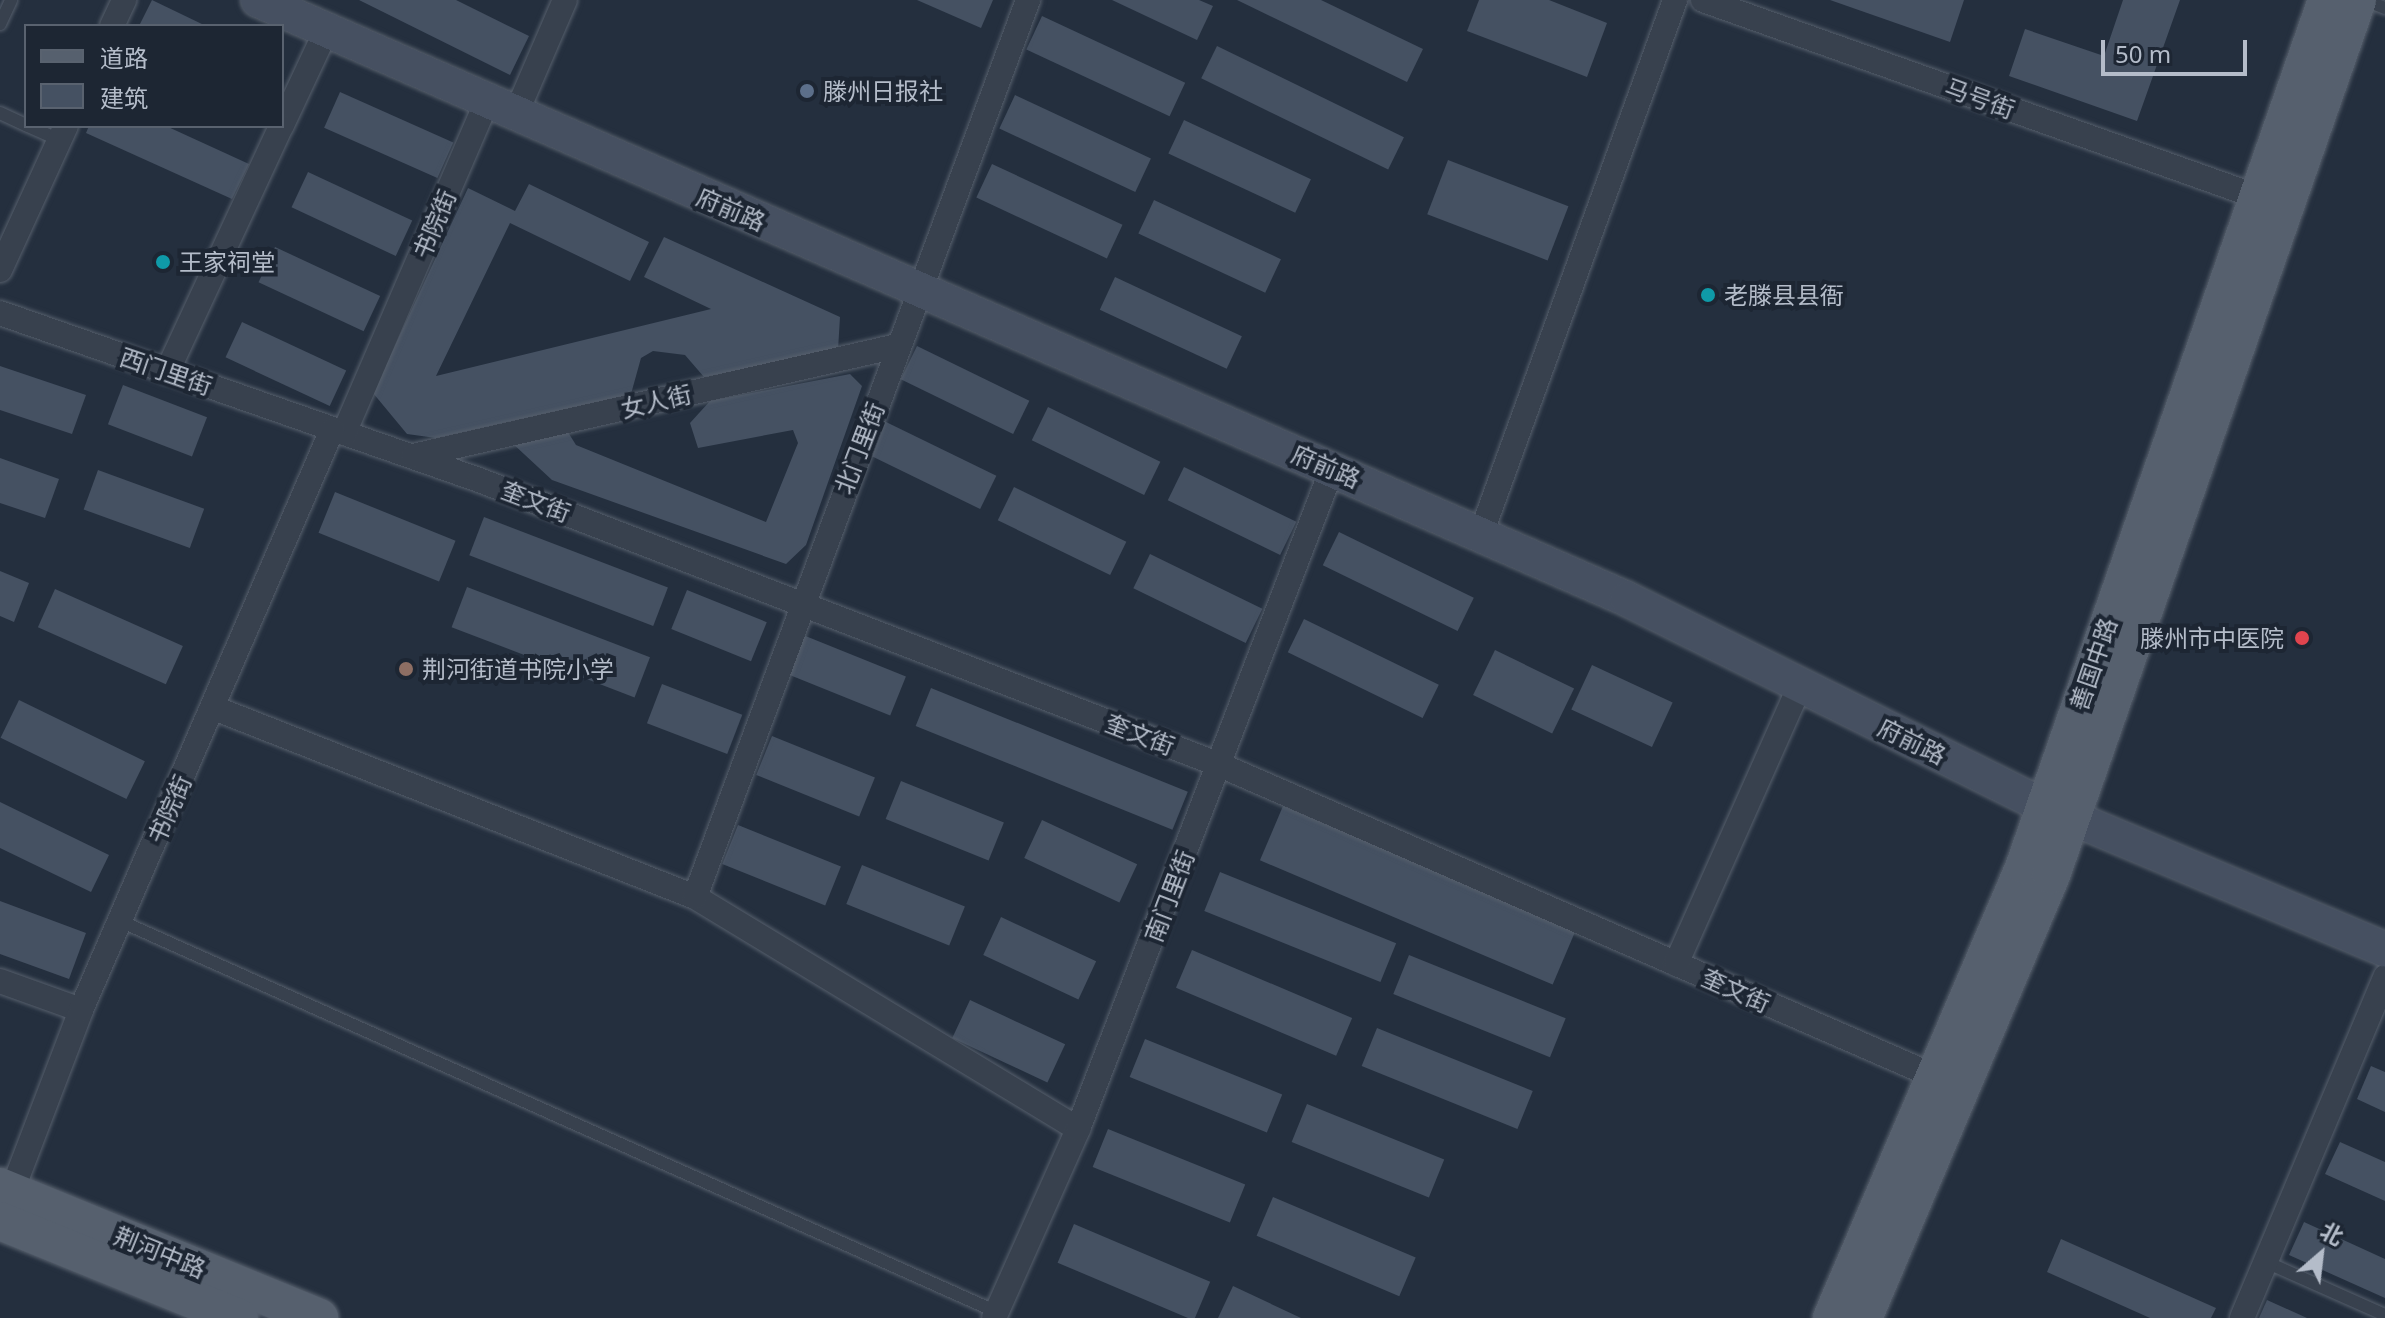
<!DOCTYPE html>
<html>
<head>
<meta charset="utf-8">
<style>
	body { margin:0 }
	#map { position:relative; width:2385px; height:1318px; overflow:hidden; background:#242f3e; font-family:"Noto Sans","Noto Sans SC",sans-serif }
	div>[style] { position:absolute }
	.building>* { inset:0; background:#455162; transform-origin:0 0 }
	.roads { filter:drop-shadow(0 0 2px #565f6c) drop-shadow(0 0 2px #565f6c) }
	.lane>* { height:12px; margin:-6px; padding:0 6px; transform-origin:6px; border-radius:6px; background:#38414e }
	.street>* { height:24px; margin:-12px; padding:0 12px; transform-origin:12px; border-radius:12px; background:#38414e }
	.secondary>* { height:34px; margin:-17px; padding:0 17px; transform-origin:17px; border-radius:17px; background:#465061 }
	.primary>* { height:38px; margin:-19px; padding:0 19px; transform-origin:19px; border-radius:19px; background:#56606e }
	.dots>* { width:22px; height:22px; translate:-50% -50%; box-sizing:border-box; border:4px solid #1d2633; border-radius:50% }
	span { translate:-50% -50%; white-space:nowrap; text-align:center; line-height:1.15; -webkit-text-stroke:8px #1d2633; paint-order:stroke }
	.poi-label { font-size:24px; color:#b4bcc9 }
	.left { translate:0 -50%; text-align:left }
	.right { translate:-100% -50%; text-align:right }
	.street-label { font-size:24px; color:#b4bcc9 }
	.legend { position:absolute; left:24px; top:24px; width:260px; height:104px; box-sizing:border-box; background:#1d2633; border:2px solid #59626f; margin:0; padding:10px 14px; list-style:none; font-size:24px; color:#b4bcc9 }
	.legend li { display:flex; align-items:center; gap:16px; height:40px }
	.legend b { width:40px; border:2px solid #59626f }
	.north { position:absolute; left:2281px; top:1214px; width:80px; height:80px; -webkit-text-stroke:6px #1d2633; paint-order:stroke; rotate:28deg; font-size:22px; font-weight:700; line-height:32px; text-align:center; color:#b4bcc9 }
	.north::after { content:''; display:block; margin:auto; width:28px; height:36px; background:#b4bcc9; clip-path:polygon(50% 0,100% 100%,50% 72%,0 100%) }
	.scale { position:absolute; left:2101px; top:40px; width:146px; height:36px; box-sizing:border-box; border:4px solid #b4bcc9; border-top:0; padding-left:10px; font-size:24px; line-height:28px; white-space:nowrap; color:#b4bcc9; -webkit-text-stroke:6px #1d2633; paint-order:stroke }
</style>
</head>
<body>
<div id="map">
	<div class="building">
		<i style="clip-path:polygon(152px 0,206px 26px,139px 26px)"></i>
		<i style="clip-path:polygon(359px 0,456px 0,529px 36px,510px 75px)"></i>
		<i style="clip-path:polygon(917px 0,993px 0,981px 28px)"></i>
		<i style="clip-path:polygon(1112px 0,1199px 0,1213px 6px,1197px 40px)"></i>
		<i style="clip-path:polygon(1237px 0,1321px 0,1423px 49px,1407px 82px)"></i>
		<i style="clip-path:polygon(1479px 0,1549px 0,1607px 23px,1587px 77px,1467px 31px)"></i>
		<i style="clip-path:polygon(1830px 0,1964px 0,1950px 42px)"></i>
		<i style="clip-path:polygon(2123px 0,2180px 0,2137px 121px,2009px 76px,2025px 29px,2104px 56px)"></i>
		<i style="left:1042px;top:16px;width:158px;height:37px;rotate:25deg"></i>
		<i style="left:1217px;top:46px;width:208px;height:36px;rotate:26deg"></i>
		<i style="left:340px;top:92px;width:124px;height:39px;rotate:24deg"></i>
		<i style="left:1015px;top:95px;width:150px;height:37px;rotate:25deg"></i>
		<i style="left:1184px;top:120px;width:140px;height:37px;rotate:25deg"></i>
		<i style="clip-path:polygon(89px 126px,166px 126px,249px 164px,232px 199px,86px 133px)"></i>
		<i style="left:1448px;top:160px;width:129px;height:58px;rotate:21deg"></i>
		<i style="left:992px;top:164px;width:144px;height:37px;rotate:25deg"></i>
		<i style="left:308px;top:172px;width:115px;height:39px;rotate:25deg"></i>
		<i style="clip-path:polygon(529px 184px,649px 242px,630px 281px,510px 223px,436px 376px,711px 309px,644px 277px,664px 237px,840px 317px,838px 350px,704px 377px,685px 355px,653px 351px,641px 358px,631px 394px,436px 438px,407px 434px,373px 393px,468px 188px,515px 211px)"></i>
		<i style="left:1154px;top:200px;width:140px;height:37px;rotate:25deg"></i>
		<i style="left:275px;top:247px;width:116px;height:39px;rotate:25deg"></i>
		<i style="left:1115px;top:277px;width:140px;height:36px;rotate:25deg"></i>
		<i style="left:242px;top:322px;width:115px;height:39px;rotate:25deg"></i>
		<i style="left:917px;top:346px;width:125px;height:37px;rotate:26deg"></i>
		<i style="clip-path:polygon(0 366px,86px 395px,72px 434px,0 410px)"></i>
		<i style="clip-path:polygon(850px 374px,862px 386px,806px 545px,786px 564px,552px 480px,511px 442px,566px 429px,576px 445px,766px 522px,798px 443px,793px 430px,698px 448px,690px 423px,710px 401px)"></i>
		<i style="left:123px;top:385px;width:90px;height:42px;rotate:21deg"></i>
		<i style="left:1048px;top:407px;width:125px;height:37px;rotate:26deg"></i>
		<i style="left:884px;top:421px;width:125px;height:37px;rotate:26deg"></i>
		<i style="clip-path:polygon(0 458px,59px 479px,45px 518px,0 503px)"></i>
		<i style="left:1184px;top:467px;width:125px;height:37px;rotate:26deg"></i>
		<i style="left:98px;top:470px;width:113px;height:42px;rotate:20deg"></i>
		<i style="left:1014px;top:487px;width:125px;height:37px;rotate:26deg"></i>
		<i style="left:335px;top:492px;width:130px;height:44px;rotate:22deg"></i>
		<i style="left:484px;top:517px;width:197px;height:41px;rotate:21deg"></i>
		<i style="left:1339px;top:532px;width:150px;height:37px;rotate:26deg"></i>
		<i style="left:1150px;top:554px;width:125px;height:38px;rotate:26deg"></i>
		<i style="clip-path:polygon(0 571px,29px 583px,14px 622px,0 616px)"></i>
		<i style="left:467px;top:587px;width:196px;height:43px;rotate:21deg"></i>
		<i style="left:55px;top:589px;width:140px;height:42px;rotate:24deg"></i>
		<i style="left:687px;top:590px;width:86px;height:42px;rotate:22deg"></i>
		<i style="left:1304px;top:619px;width:150px;height:37px;rotate:26deg"></i>
		<i style="left:803px;top:635px;width:111px;height:42px;rotate:22deg"></i>
		<i style="left:1495px;top:650px;width:88px;height:50px;rotate:26deg"></i>
		<i style="left:1592px;top:665px;width:89px;height:49px;rotate:25deg"></i>
		<i style="left:662px;top:684px;width:86px;height:42px;rotate:21deg"></i>
		<i style="left:931px;top:688px;width:277px;height:41px;rotate:22deg"></i>
		<i style="left:19px;top:700px;width:140px;height:42px;rotate:26deg"></i>
		<i style="left:772px;top:736px;width:111px;height:42px;rotate:22deg"></i>
		<i style="left:901px;top:781px;width:111px;height:41px;rotate:22deg"></i>
		<i style="clip-path:polygon(0 802px,109px 855px,91px 892px,0 848px)"></i>
		<i style="left:1283px;top:806px;width:318px;height:59px;rotate:23deg"></i>
		<i style="left:1042px;top:820px;width:105px;height:42px;rotate:25deg"></i>
		<i style="left:738px;top:825px;width:111px;height:42px;rotate:22deg"></i>
		<i style="left:862px;top:865px;width:111px;height:42px;rotate:22deg"></i>
		<i style="left:1220px;top:872px;width:190px;height:42px;rotate:22deg"></i>
		<i style="clip-path:polygon(0 901px,86px 933px,69px 979px,0 954px)"></i>
		<i style="left:1001px;top:917px;width:105px;height:42px;rotate:25deg"></i>
		<i style="left:1192px;top:950px;width:174px;height:41px;rotate:23deg"></i>
		<i style="left:1409px;top:955px;width:169px;height:42px;rotate:22deg"></i>
		<i style="left:970px;top:1000px;width:105px;height:42px;rotate:25deg"></i>
		<i style="left:1377px;top:1028px;width:168px;height:41px;rotate:22deg"></i>
		<i style="left:1145px;top:1039px;width:148px;height:41px;rotate:22deg"></i>
		<i style="clip-path:polygon(2371px 1066px,2385px 1072px,2385px 1112px,2357px 1099px)"></i>
		<i style="left:1307px;top:1104px;width:148px;height:41px;rotate:22deg"></i>
		<i style="left:1108px;top:1129px;width:148px;height:41px;rotate:22deg"></i>
		<i style="clip-path:polygon(2340px 1142px,2385px 1162px,2385px 1201px,2325px 1174px)"></i>
		<i style="left:1273px;top:1197px;width:155px;height:42px;rotate:23deg"></i>
		<i style="clip-path:polygon(2304px 1222px,2385px 1259px,2385px 1298px,2289px 1255px)"></i>
		<i style="left:1074px;top:1224px;width:148px;height:42px;rotate:23deg"></i>
		<i style="clip-path:polygon(2061px 1239px,2216px 1308px,2211px 1318px,2150px 1318px,2047px 1272px)"></i>
		<i style="clip-path:polygon(1233px 1286px,1301px 1318px,1218px 1318px)"></i>
		<i style="clip-path:polygon(2267px 1300px,2307px 1318px,2259px 1318px)"></i>
	</div>
	<div class="roads">
		<div class="lane">
			<i style="left:2365px;top:0;width:22px;rotate:22deg"></i>
			<i style="left:0;top:24px;width:26px;rotate:-65deg"></i>
			<i style="left:0;top:113px;width:29px;rotate:25deg"></i>
			<i style="left:28px;top:126px;width:34px;rotate:24deg"></i>
			<i style="left:120px;top:921px;width:960px;rotate:24.03deg"></i>
			<i style="left:2266px;top:1262px;width:130px;rotate:24deg"></i>
		</div>
		<div class="street">
			<i style="left:1703px;top:0;width:589px;rotate:19.54deg"></i>
			<i style="left:112px;top:26px;width:29px;rotate:-65deg"></i>
			<i style="left:515px;top:116px;width:126px;rotate:-66.7deg"></i>
			<i style="left:282px;top:125px;width:104px;rotate:-64.9deg"></i>
			<i style="left:0;top:270px;width:158px;rotate:-65.4deg"></i>
			<i style="left:0;top:313px;width:507px;rotate:19.22deg"></i>
			<i style="left:479px;top:480px;width:794px;rotate:21.04deg"></i>
			<i style="left:1220px;top:765px;width:779px;rotate:23.54deg"></i>
			<i style="left:167px;top:372px;width:271px;rotate:-65.1deg"></i>
			<i style="left:344px;top:433px;width:359px;rotate:-66.7deg"></i>
			<i style="left:413px;top:456px;width:497px;rotate:-12.8deg"></i>
			<i style="left:1481px;top:534px;width:568px;rotate:-70.03deg"></i>
			<i style="left:214px;top:708px;width:517px;rotate:21.45deg"></i>
			<i style="left:695px;top:897px;width:448px;rotate:31.2deg"></i>
			<i style="left:695px;top:897px;width:957px;rotate:-69.63deg"></i>
			<i style="left:1676px;top:964px;width:305px;rotate:-66deg"></i>
			<i style="left:0;top:981px;width:86px;rotate:19.7deg"></i>
			<i style="left:12px;top:1191px;width:194px;rotate:-69.1deg"></i>
			<i style="left:81px;top:1010px;width:632px;rotate:-66.6deg"></i>
			<i style="left:994px;top:1318px;width:207px;rotate:-66deg"></i>
			<i style="left:1078px;top:1129px;width:707px;rotate:-68.95deg"></i>
			<i style="left:2242px;top:1318px;width:370px;rotate:-67.2deg"></i>
		</div>
		<div class="secondary">
			<i style="left:258px;top:0;width:1494px;rotate:23.63deg"></i>
			<i style="left:1627px;top:599px;width:466px;rotate:26.4deg"></i>
			<i style="left:2044px;top:806px;width:370px;rotate:22.8deg"></i>
		</div>
		<div class="primary">
			<i style="left:0;top:1187px;width:345px;rotate:22.3deg"></i>
			<i style="left:0;top:1221px;width:258px;rotate:22.1deg"></i>
			<i style="left:1832px;top:1318px;width:492px;rotate:-66.9deg"></i>
			<i style="left:2025px;top:865px;width:916px;rotate:-70.75deg"></i>
			<i style="left:1863px;top:1318px;width:481px;rotate:-67deg"></i>
			<i style="left:2051px;top:875px;width:927px;rotate:-70.72deg"></i>
		</div>
	</div>
	<div class="dots">
		<i style="left:807px;top:91px;background:#5c6f8a"></i>
		<i style="left:163px;top:262px;background:#0f9aa8"></i>
		<i style="left:1708px;top:295px;background:#0f9aa8"></i>
		<i style="left:2302px;top:638px;background:#e0444e"></i>
		<i style="left:406px;top:669px;background:#8d6e63"></i>
	</div>
	<div class="poi-label">
		<span class="left" style="left:823px;top:91px">滕州日报社</span>
		<span class="left" style="left:179px;top:262px">王家祠堂</span>
		<span class="left" style="left:1724px;top:295px">老滕县县衙</span>
		<span class="right" style="left:2284px;top:638px">滕州市中医院</span>
		<span class="left" style="left:422px;top:669px">荆河街道书院小学</span>
	</div>
	<div class="street-label">
		<span style="left:1980px;top:98px;rotate:20deg">马号街</span>
		<span style="left:731px;top:209px;rotate:23deg">府前路</span>
		<span style="left:434px;top:224px;rotate:-67deg">书院街</span>
		<span style="left:166px;top:371px;rotate:19deg">西门里街</span>
		<span style="left:656px;top:401px;rotate:-13deg">女人街</span>
		<span style="left:859px;top:448px;rotate:-69deg">北门里街</span>
		<span style="left:1326px;top:466px;rotate:23deg">府前路</span>
		<span style="left:536px;top:501px;rotate:21deg">奎文街</span>
		<span style="left:2093px;top:664px;rotate:-71deg">善国中路</span>
		<span style="left:1140px;top:734px;rotate:21deg">奎文街</span>
		<span style="left:1912px;top:741px;rotate:26deg">府前路</span>
		<span style="left:169px;top:809px;rotate:-66deg">书院街</span>
		<span style="left:1169px;top:896px;rotate:-69deg">南门里街</span>
		<span style="left:1736px;top:990px;rotate:24deg">奎文街</span>
		<span style="left:160px;top:1252px;rotate:22deg">荆河中路</span>
	</div>
	<ul class="legend">
	<li><b style="height:10px;background:#56606e"></b>道路</li>
	<li><b style="height:22px;background:#455162"></b>建筑</li>
	</ul>
	<div class="north">北</div>
	<div class="scale">50 m</div>
</div>
</body>
</html>
